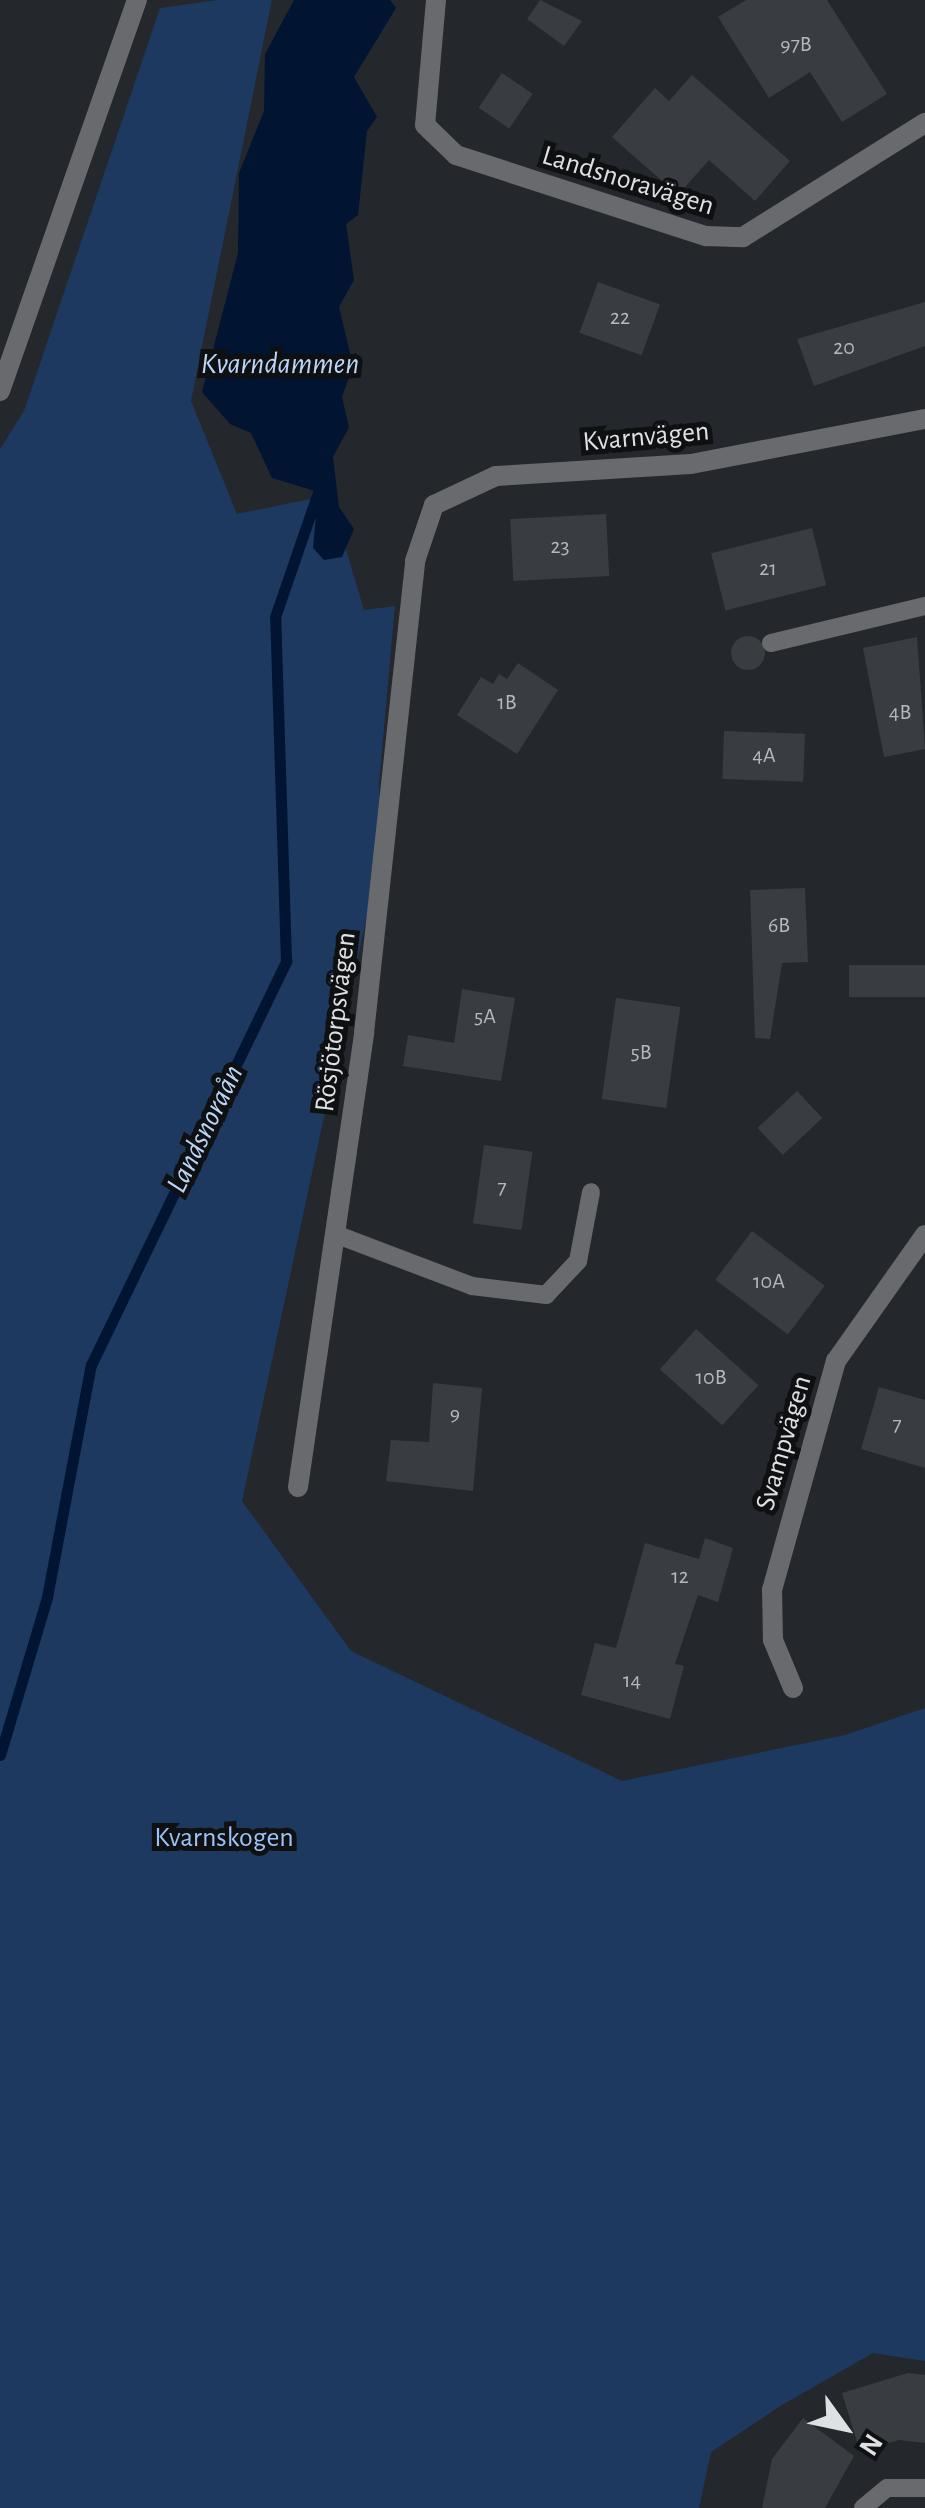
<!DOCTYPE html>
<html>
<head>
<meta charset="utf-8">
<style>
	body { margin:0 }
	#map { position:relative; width:925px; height:2508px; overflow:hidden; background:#24272c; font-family:"Alegreya Sans",sans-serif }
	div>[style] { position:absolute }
	.green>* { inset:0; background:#1d395f }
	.water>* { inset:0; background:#011533 }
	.stream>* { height:11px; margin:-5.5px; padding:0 5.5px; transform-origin:5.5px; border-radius:5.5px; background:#011533 }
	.building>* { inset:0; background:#393d42; transform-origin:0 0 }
	.round { border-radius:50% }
	.service>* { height:18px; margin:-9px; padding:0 9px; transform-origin:9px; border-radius:9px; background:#686a6d }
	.minor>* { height:20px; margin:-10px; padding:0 10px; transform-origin:10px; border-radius:10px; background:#686a6d }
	span { translate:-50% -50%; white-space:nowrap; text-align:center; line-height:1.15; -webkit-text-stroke:10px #0e1012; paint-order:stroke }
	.number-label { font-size:22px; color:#b5b8bc }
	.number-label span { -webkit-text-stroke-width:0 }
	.street-label { font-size:28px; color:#dee1e4 }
	.park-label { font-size:28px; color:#9cc2f6 }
	.water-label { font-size:30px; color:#bbd5f8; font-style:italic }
	.north { position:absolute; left:795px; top:2378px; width:100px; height:100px; -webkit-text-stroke:8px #0e1012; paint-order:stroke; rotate:123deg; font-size:28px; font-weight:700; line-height:40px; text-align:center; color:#dee1e4 }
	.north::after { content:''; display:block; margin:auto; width:35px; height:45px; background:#dee1e4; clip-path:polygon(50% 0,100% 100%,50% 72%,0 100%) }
</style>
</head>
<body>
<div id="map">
	<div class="green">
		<i style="clip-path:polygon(218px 0,272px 0,191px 401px,237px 514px,330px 495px,364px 610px,395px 606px,379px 784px,382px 845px,242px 1501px,351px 1651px,622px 1781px,845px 1735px,925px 1708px,925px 2361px,873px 2353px,782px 2405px,711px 2452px,699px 2508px,0 2508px,0 449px,24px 411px,160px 8px)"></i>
	</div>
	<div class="water">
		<i style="clip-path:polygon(294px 0,390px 0,396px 8px,354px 77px,377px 117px,367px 131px,358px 215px,346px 224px,354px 280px,339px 307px,353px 366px,342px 397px,349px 427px,333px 457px,339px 507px,354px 529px,342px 557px,324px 560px,313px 548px,318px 492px,272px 478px,251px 433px,230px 424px,202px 392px,238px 253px,239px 173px,264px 111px,265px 54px)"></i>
	</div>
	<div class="stream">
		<i style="left:0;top:1755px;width:165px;rotate:-73.4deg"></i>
		<i style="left:47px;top:1597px;width:236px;rotate:-79.3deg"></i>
		<i style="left:91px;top:1365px;width:449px;rotate:-64.2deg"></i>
		<i style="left:286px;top:961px;width:344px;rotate:-91.8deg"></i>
		<i style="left:275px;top:617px;width:132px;rotate:-71deg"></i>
	</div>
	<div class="building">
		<i style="clip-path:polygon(540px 0,582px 21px,564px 46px,527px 19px)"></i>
		<i style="clip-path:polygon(746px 0,827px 0,887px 94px,842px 122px,810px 72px,769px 98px,718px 17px)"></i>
		<i style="left:502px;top:73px;width:37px;height:42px;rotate:34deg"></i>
		<i style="clip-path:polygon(692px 75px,790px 161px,755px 201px,709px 160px,678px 195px,612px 137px,655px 88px,669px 101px)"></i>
		<i style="left:598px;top:282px;width:66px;height:54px;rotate:20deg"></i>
		<i style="clip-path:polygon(925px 302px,925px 346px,814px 386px,797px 339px)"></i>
		<i style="left:606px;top:514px;width:62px;height:96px;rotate:87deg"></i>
		<i style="left:812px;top:528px;width:59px;height:104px;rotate:76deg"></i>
		<i class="round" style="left:731px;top:636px;width:34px;height:34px"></i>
		<i style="clip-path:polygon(917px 637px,925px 749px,884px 757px,863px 648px)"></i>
		<i style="clip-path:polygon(518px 663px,558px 690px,517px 754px,457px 715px,481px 677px,493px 684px,499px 674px,507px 679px)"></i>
		<i style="left:724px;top:731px;width:81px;height:48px;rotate:2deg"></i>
		<i style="clip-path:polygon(805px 888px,808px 962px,782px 963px,770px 1039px,755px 1038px,750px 890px)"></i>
		<i style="left:925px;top:965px;width:32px;height:76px;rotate:90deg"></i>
		<i style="clip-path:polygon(462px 989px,515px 998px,501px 1081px,403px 1066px,408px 1035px,454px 1043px)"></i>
		<i style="left:616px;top:998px;width:65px;height:102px;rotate:8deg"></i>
		<i style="left:797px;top:1091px;width:37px;height:54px;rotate:47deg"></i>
		<i style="left:484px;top:1145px;width:49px;height:79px;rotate:8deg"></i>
		<i style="left:752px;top:1231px;width:91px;height:61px;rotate:37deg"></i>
		<i style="left:696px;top:1329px;width:84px;height:54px;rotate:42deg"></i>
		<i style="clip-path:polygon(433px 1383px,482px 1388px,473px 1491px,386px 1481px,391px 1440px,429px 1442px)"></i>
		<i style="clip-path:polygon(879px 1387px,925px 1400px,925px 1468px,861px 1449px)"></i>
		<i style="clip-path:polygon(705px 1538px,733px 1548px,718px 1602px,698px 1595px,675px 1664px,684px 1666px,670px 1719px,581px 1695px,595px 1643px,616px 1648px,645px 1543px,699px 1559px)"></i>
		<i style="clip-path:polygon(908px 2373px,925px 2375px,925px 2443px,899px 2440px,860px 2451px,842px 2393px)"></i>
		<i style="clip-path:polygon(803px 2418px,854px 2456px,825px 2508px,762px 2508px,772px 2459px)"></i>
	</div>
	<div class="service">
		<i style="left:771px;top:643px;width:158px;rotate:-13.5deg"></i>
		<i style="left:335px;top:1234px;width:147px;rotate:20.8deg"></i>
		<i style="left:472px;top:1286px;width:75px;rotate:6.9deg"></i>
		<i style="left:546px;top:1295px;width:47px;rotate:-46.7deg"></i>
		<i style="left:578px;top:1261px;width:70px;rotate:-79.3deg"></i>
		<i style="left:863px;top:2508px;width:31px;rotate:-40deg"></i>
		<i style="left:887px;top:2488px;width:38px"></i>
	</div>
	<div class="minor">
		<i style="left:436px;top:0;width:125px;rotate:95deg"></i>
		<i style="left:425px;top:125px;width:43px;rotate:44.1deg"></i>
		<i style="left:456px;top:155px;width:263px;rotate:18deg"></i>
		<i style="left:706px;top:236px;width:37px;rotate:2deg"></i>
		<i style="left:743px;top:237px;width:215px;rotate:-32.1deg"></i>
		<i style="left:0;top:391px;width:414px;rotate:-70.7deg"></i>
		<i style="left:298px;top:1487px;width:459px;rotate:-81.7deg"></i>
		<i style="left:364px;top:1033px;width:475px;rotate:-83.8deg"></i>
		<i style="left:415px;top:561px;width:59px;rotate:-71.3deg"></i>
		<i style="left:434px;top:505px;width:68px;rotate:-25.1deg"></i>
		<i style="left:496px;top:476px;width:195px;rotate:-3.5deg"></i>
		<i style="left:691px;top:464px;width:238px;rotate:-10.9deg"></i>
		<i style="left:793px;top:1688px;width:52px;rotate:-112.6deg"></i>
		<i style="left:773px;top:1640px;width:50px;rotate:-91.1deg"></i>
		<i style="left:772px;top:1590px;width:238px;rotate:-74.4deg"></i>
		<i style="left:836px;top:1361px;width:154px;rotate:-54.8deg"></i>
	</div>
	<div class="number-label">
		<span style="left:796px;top:45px">97B</span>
		<span style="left:620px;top:318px">22</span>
		<span style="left:844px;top:348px">20</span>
		<span style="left:560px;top:547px">23</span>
		<span style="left:768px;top:569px">21</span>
		<span style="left:507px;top:703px">1B</span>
		<span style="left:900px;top:713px">4B</span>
		<span style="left:764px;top:756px">4A</span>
		<span style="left:779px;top:926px">6B</span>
		<span style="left:485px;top:1017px">5A</span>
		<span style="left:641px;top:1053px">5B</span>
		<span style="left:502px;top:1188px">7</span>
		<span style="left:769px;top:1282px">10A</span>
		<span style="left:711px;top:1378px">10B</span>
		<span style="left:455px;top:1414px">9</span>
		<span style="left:897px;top:1425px">7</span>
		<span style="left:680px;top:1577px">12</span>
		<span style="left:632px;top:1681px">14</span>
	</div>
	<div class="street-label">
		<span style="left:628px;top:181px;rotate:17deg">Landsnoravägen</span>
		<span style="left:646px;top:437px;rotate:-5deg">Kvarnvägen</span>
		<span style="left:336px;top:1022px;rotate:-83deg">Rösjötorpsvägen</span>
		<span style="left:784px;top:1443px;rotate:-74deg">Svampvägen</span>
	</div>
	<div class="park-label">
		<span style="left:224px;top:1838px">Kvarnskogen</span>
	</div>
	<div class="water-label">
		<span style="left:280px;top:364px">Kvarndammen</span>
		<span style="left:205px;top:1129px;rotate:-64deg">Landsnoraån</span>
	</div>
	<div class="north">N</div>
</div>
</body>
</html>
